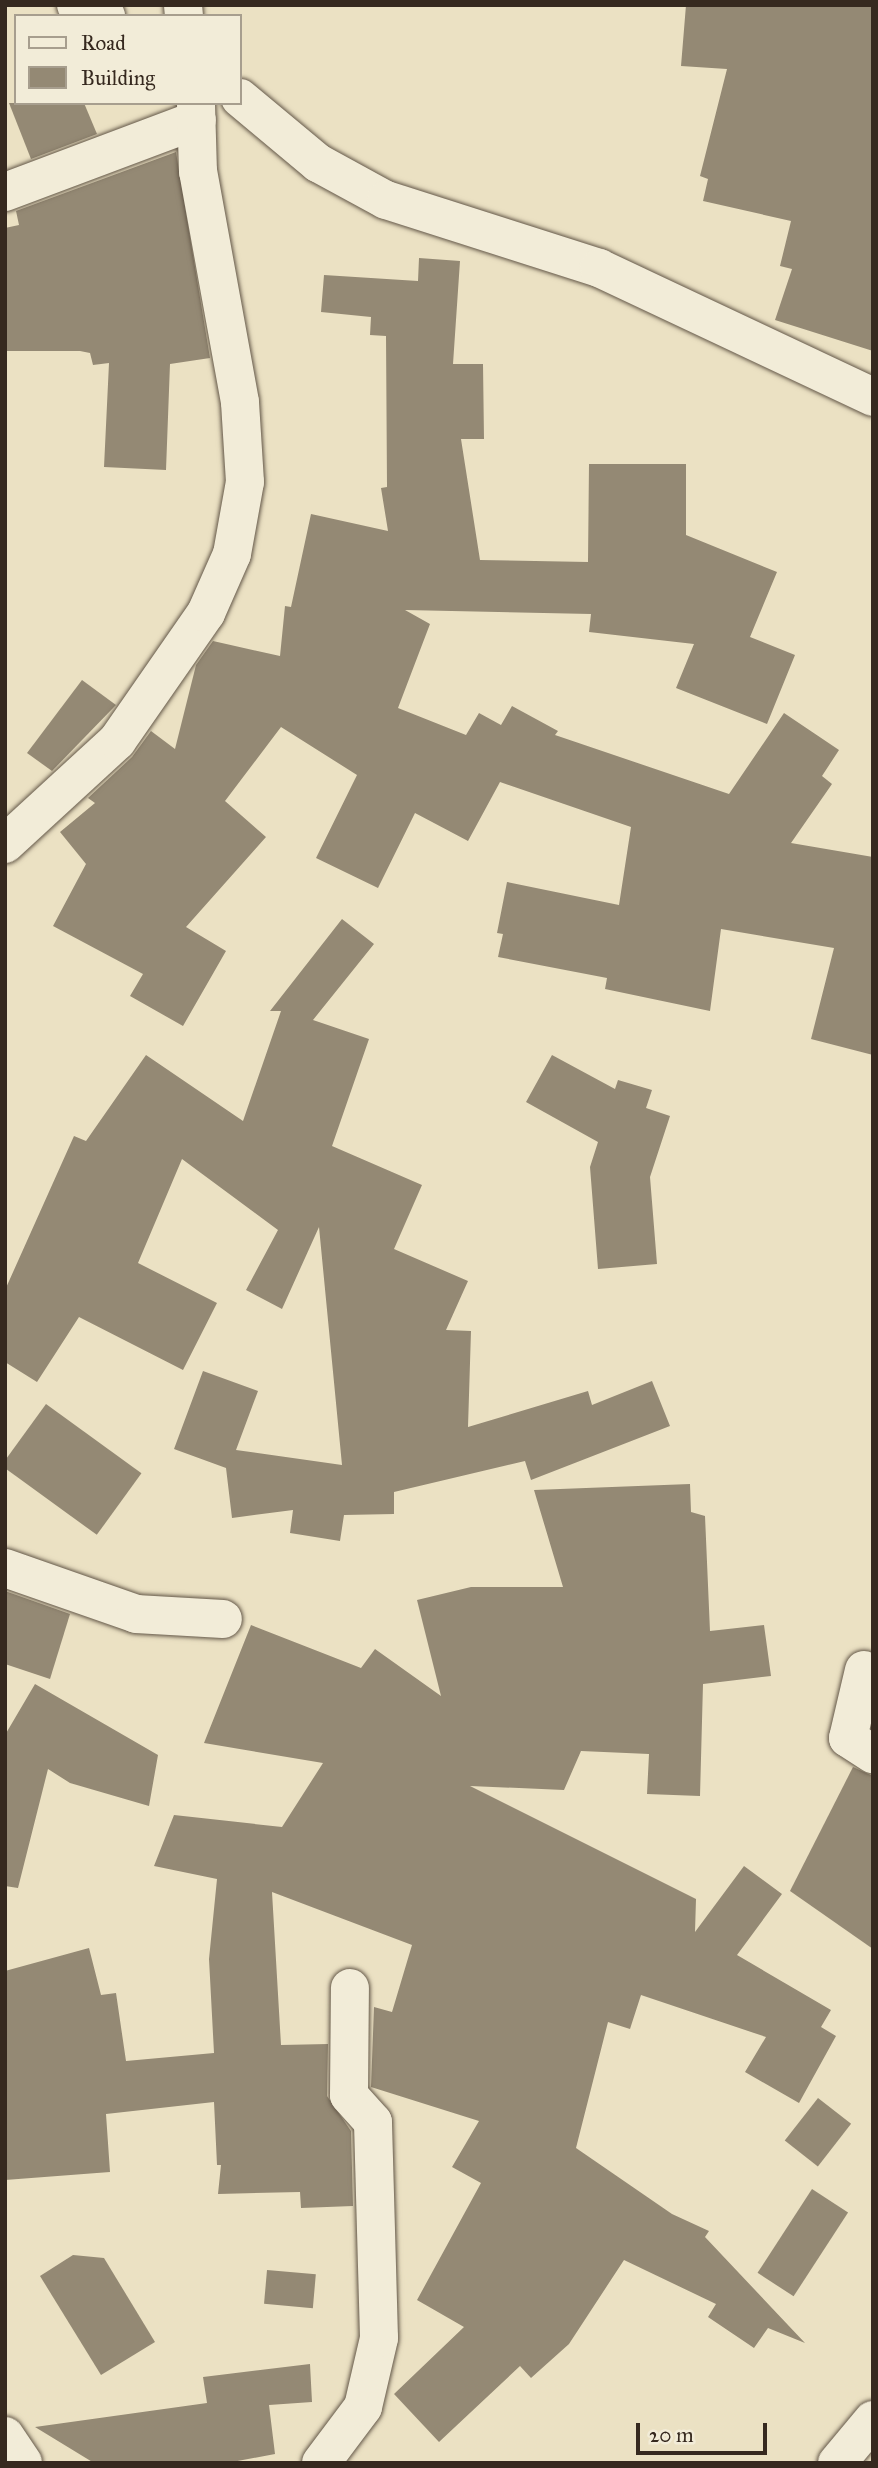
<!DOCTYPE html>
<html>
<head>
<meta charset="utf-8">
<style>
	body { margin:0 }
	#map { position:relative; width:878px; height:2468px; overflow:hidden; background:#ebe1c3; font-family:"IM FELL Great Primer",serif }
	div>[style] { position:absolute }
	.building>* { inset:0; background:#948974; transform-origin:0 0 }
	.roads { filter:drop-shadow(0 0 2px #635748) drop-shadow(0 0 2px #635748) }
	.minor>* { height:38px; margin:-19px; padding:0 19px; transform-origin:19px; border-radius:19px; background:#f2ecd8 }
	span { translate:-50% -50%; white-space:nowrap; text-align:center; line-height:1.15; -webkit-text-stroke:6px #f2ecd8; paint-order:stroke }
	.frame { position:absolute; inset:0; border:7px solid #36291f; pointer-events:none }
	.legend { position:absolute; left:14px; top:14px; width:228px; height:91px; box-sizing:border-box; background:#f2ecd8; border:2px solid #a79e8e; margin:0; padding:9px 12px; list-style:none; font-size:21px; color:#36291f }
	.legend li { display:flex; align-items:center; gap:14px; height:35px }
	.legend b { width:35px; border:2px solid #a79e8e }
	.scale { position:absolute; left:636px; top:2423px; width:131px; height:32px; box-sizing:border-box; border:4px solid #36291f; border-top:0; padding-left:9px; font-size:21px; line-height:24px; white-space:nowrap; color:#36291f; -webkit-text-stroke:5px #f2ecd8; paint-order:stroke }
</style>
</head>
<body>
<div id="map">
	<div class="building">
		<i style="clip-path:polygon(686px 5px,873px 5px,873px 351px,775px 320px,792px 269px,780px 266px,791px 221px,703px 201px,708px 179px,700px 176px,727px 69px,681px 66px)"></i>
		<i style="clip-path:polygon(9px 103px,84px 103px,97px 134px,31px 159px)"></i>
		<i style="clip-path:polygon(176px 152px,210px 358px,170px 364px,166px 470px,104px 467px,109px 363px,93px 365px,90px 353px,80px 351px,5px 351px,5px 228px,19px 225px,16px 211px)"></i>
		<i style="clip-path:polygon(419px 258px,460px 261px,453px 364px,483px 364px,484px 439px,461px 439px,480px 560px,588px 562px,589px 464px,686px 464px,686px 535px,777px 572px,750px 637px,795px 655px,767px 724px,676px 688px,694px 644px,589px 632px,591px 614px,405px 610px,430px 624px,398px 708px,466px 735px,479px 713px,501px 725px,512px 706px,558px 731px,555px 735px,729px 794px,784px 713px,839px 750px,822px 776px,832px 784px,791px 843px,873px 857px,873px 1055px,811px 1039px,834px 948px,721px 929px,710px 1011px,605px 989px,607px 978px,498px 957px,503px 934px,497px 933px,507px 882px,619px 905px,631px 827px,500px 782px,468px 841px,415px 813px,378px 888px,316px 858px,357px 775px,281px 727px,225px 801px,266px 837px,186px 927px,226px 951px,183px 1026px,130px 996px,143px 974px,53px 926px,86px 864px,60px 832px,95px 803px,88px 798px,132px 757px,151px 731px,175px 749px,196px 665px,213px 641px,280px 656px,285px 606px,291px 607px,311px 514px,388px 531px,381px 488px,387px 487px,386px 336px,370px 335px,371px 317px,321px 312px,324px 275px,418px 281px)"></i>
		<i style="clip-path:polygon(82px 680px,116px 705px,52px 771px,27px 753px)"></i>
		<i style="clip-path:polygon(342px 919px,374px 944px,313px 1020px,369px 1039px,332px 1146px,422px 1185px,394px 1249px,468px 1281px,446px 1330px,471px 1331px,468px 1427px,588px 1391px,592px 1405px,652px 1381px,670px 1426px,531px 1480px,525px 1461px,394px 1492px,394px 1514px,344px 1515px,340px 1541px,290px 1533px,293px 1510px,232px 1518px,226px 1468px,174px 1449px,203px 1371px,258px 1391px,236px 1450px,342px 1465px,319px 1227px,282px 1309px,246px 1290px,278px 1230px,182px 1159px,138px 1263px,217px 1303px,183px 1370px,79px 1317px,37px 1382px,5px 1362px,5px 1290px,74px 1136px,86px 1141px,146px 1055px,243px 1121px,281px 1011px,270px 1011px)"></i>
		<i style="clip-path:polygon(552px 1055px,615px 1089px,618px 1080px,652px 1090px,646px 1108px,670px 1116px,650px 1177px,657px 1264px,598px 1269px,590px 1167px,598px 1142px,526px 1102px)"></i>
		<i style="left:46px;top:1404px;width:118px;height:76px;rotate:36deg"></i>
		<i style="clip-path:polygon(690px 1484px,691px 1512px,705px 1516px,710px 1631px,764px 1625px,771px 1676px,703px 1684px,700px 1796px,647px 1794px,649px 1754px,581px 1751px,564px 1790px,470px 1786px,696px 1899px,695px 1932px,744px 1866px,782px 1894px,737px 1955px,831px 2010px,821px 2027px,836px 2036px,799px 2103px,745px 2072px,766px 2037px,641px 1995px,630px 2029px,608px 2022px,576px 2148px,672px 2214px,709px 2231px,705px 2237px,805px 2343px,768px 2328px,754px 2348px,708px 2317px,716px 2304px,624px 2260px,569px 2344px,531px 2378px,520px 2366px,439px 2442px,394px 2394px,464px 2327px,417px 2300px,481px 2183px,452px 2167px,479px 2121px,371px 2087px,374px 2007px,392px 2012px,412px 1945px,272px 1892px,281px 2045px,328px 2044px,327px 2096px,351px 2131px,353px 2206px,301px 2208px,300px 2192px,218px 2194px,221px 2165px,217px 2165px,214px 2102px,106px 2114px,110px 2172px,5px 2180px,5px 1971px,89px 1948px,101px 1995px,116px 1993px,126px 2061px,214px 2053px,209px 1959px,217px 1879px,154px 1866px,174px 1815px,282px 1827px,323px 1763px,204px 1743px,251px 1625px,361px 1668px,375px 1649px,441px 1696px,417px 1600px,471px 1587px,563px 1587px,534px 1490px)"></i>
		<i style="clip-path:polygon(5px 1591px,70px 1614px,50px 1679px,5px 1664px)"></i>
		<i style="clip-path:polygon(35px 1684px,158px 1755px,149px 1806px,70px 1783px,48px 1769px,18px 1888px,5px 1886px,5px 1735px)"></i>
		<i style="clip-path:polygon(853px 1767px,873px 1776px,873px 1949px,790px 1891px)"></i>
		<i style="left:818px;top:2098px;width:42px;height:54px;rotate:38deg"></i>
		<i style="left:812px;top:2189px;width:43px;height:100px;rotate:33deg"></i>
		<i style="clip-path:polygon(73px 2255px,104px 2258px,155px 2342px,101px 2375px,40px 2276px)"></i>
		<i style="left:267px;top:2270px;width:49px;height:34px;rotate:5deg"></i>
		<i style="clip-path:polygon(310px 2364px,312px 2402px,269px 2405px,275px 2454px,227px 2463px,94px 2463px,35px 2427px,207px 2403px,203px 2377px)"></i>
	</div>
	<div class="roads">
		<div class="minor">
			<i style="left:76px;top:5px;width:32px;rotate:20deg"></i>
			<i style="left:183px;top:5px;width:11px;rotate:85deg"></i>
			<i style="left:240px;top:98px;width:102px;rotate:39.8deg"></i>
			<i style="left:318px;top:163px;width:77px;rotate:28.6deg"></i>
			<i style="left:386px;top:200px;width:224px;rotate:17.7deg"></i>
			<i style="left:599px;top:268px;width:303px;rotate:25.2deg"></i>
			<i style="left:5px;top:192px;width:205px;rotate:-20.6deg"></i>
			<i style="left:5px;top:844px;width:152px;rotate:-42.6deg"></i>
			<i style="left:117px;top:741px;width:156px;rotate:-55.2deg"></i>
			<i style="left:206px;top:613px;width:64px;rotate:-66.2deg"></i>
			<i style="left:232px;top:554px;width:73px;rotate:-79.8deg"></i>
			<i style="left:245px;top:482px;width:80px;rotate:-93.6deg"></i>
			<i style="left:240px;top:402px;width:234px;rotate:-100.3deg"></i>
			<i style="left:198px;top:172px;width:69px;rotate:-91.7deg"></i>
			<i style="left:5px;top:1568px;width:139px;rotate:19.3deg"></i>
			<i style="left:136px;top:1614px;width:87px;rotate:3.3deg"></i>
			<i style="left:864px;top:1670px;width:70px;rotate:103.2deg"></i>
			<i style="left:848px;top:1738px;width:30px;rotate:33deg"></i>
			<i style="left:5px;top:2436px;width:32px;rotate:56deg"></i>
			<i style="left:321px;top:2463px;width:70px;rotate:-53.1deg"></i>
			<i style="left:363px;top:2407px;width:71px;rotate:-76.9deg"></i>
			<i style="left:379px;top:2338px;width:216px;rotate:-91.6deg"></i>
			<i style="left:373px;top:2122px;width:36px;rotate:-132deg"></i>
			<i style="left:349px;top:2095px;width:107px;rotate:-89.5deg"></i>
			<i style="left:837px;top:2463px;width:56px;rotate:-50.1deg"></i>
		</div>
	</div>
	<div class="frame"></div>
	<ul class="legend">
	<li><b style="height:9px;background:#f2ecd8"></b>Road</li>
	<li><b style="height:19px;background:#948974"></b>Building</li>
	</ul>
	<div class="scale">20 m</div>
</div>
</body>
</html>
